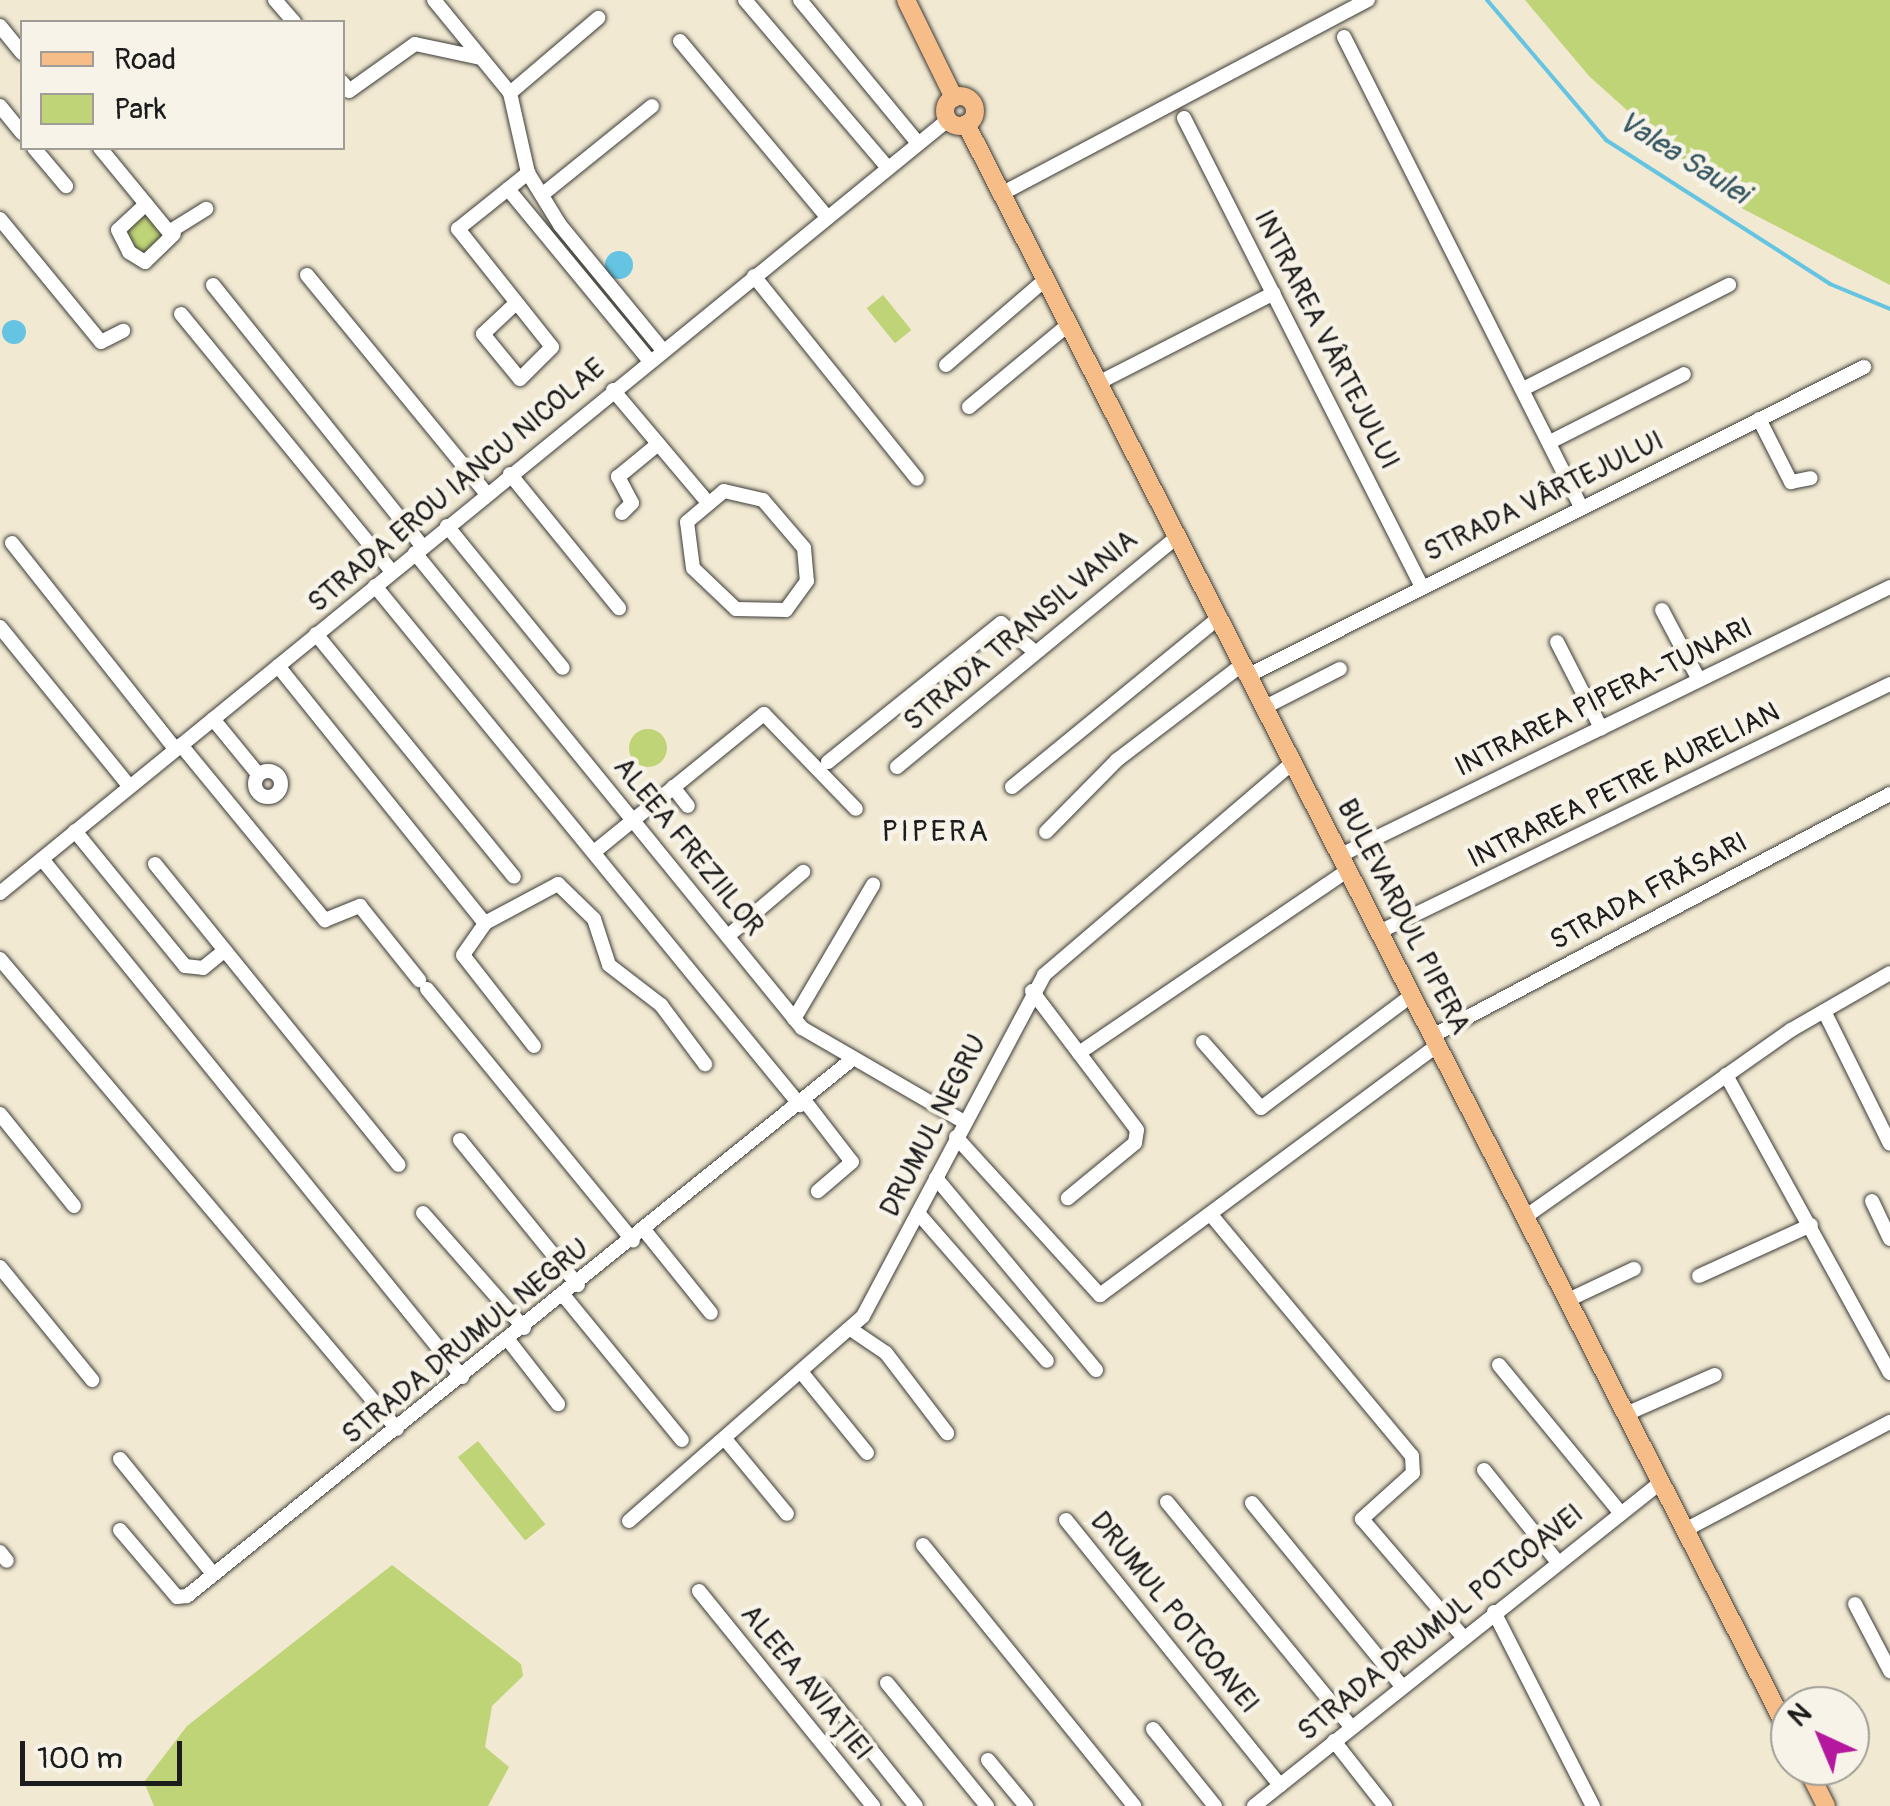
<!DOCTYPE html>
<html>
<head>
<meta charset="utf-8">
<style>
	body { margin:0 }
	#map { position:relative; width:1890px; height:1806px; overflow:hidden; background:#f1e9d2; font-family:Pangolin,sans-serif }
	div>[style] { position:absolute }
	.green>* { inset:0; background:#bfd377; transform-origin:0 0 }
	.round { border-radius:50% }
	.water>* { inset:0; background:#64c4e2 }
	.stream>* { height:4px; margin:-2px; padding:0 2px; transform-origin:2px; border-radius:2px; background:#64c4e2 }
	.roads { filter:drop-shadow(0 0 2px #3c3b37) drop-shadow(0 0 2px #3c3b37) }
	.minor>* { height:14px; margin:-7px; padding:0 7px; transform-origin:7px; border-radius:7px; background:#fff }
	.minor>.ring { margin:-7px; padding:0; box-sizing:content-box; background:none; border:14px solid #fff; border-radius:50% }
	.major>* { height:18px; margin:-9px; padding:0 9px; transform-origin:9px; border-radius:9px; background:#f7bd88 }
	.major>.ring { margin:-9px; padding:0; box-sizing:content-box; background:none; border:18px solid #f7bd88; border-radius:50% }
	span { translate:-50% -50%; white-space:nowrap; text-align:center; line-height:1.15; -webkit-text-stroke:9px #f7f3e8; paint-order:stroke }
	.street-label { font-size:28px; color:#1c1c1c }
	.water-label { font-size:30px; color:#355761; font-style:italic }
	.neighbourhood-label { font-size:30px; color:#1c1c1c; letter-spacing:2.5px }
	.legend { position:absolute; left:20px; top:20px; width:325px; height:130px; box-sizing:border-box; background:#f7f3e8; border:2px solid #9f9d96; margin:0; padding:12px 18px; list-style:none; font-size:30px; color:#1c1c1c }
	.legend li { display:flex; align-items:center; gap:20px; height:50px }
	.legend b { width:50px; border:2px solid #9f9d96 }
	.north { position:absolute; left:1770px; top:1686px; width:100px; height:100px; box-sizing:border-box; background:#f7f3e8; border:2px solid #9f9d96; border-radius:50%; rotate:316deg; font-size:28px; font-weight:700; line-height:40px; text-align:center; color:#1c1c1c }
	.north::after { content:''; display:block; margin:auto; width:35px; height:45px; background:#b5179e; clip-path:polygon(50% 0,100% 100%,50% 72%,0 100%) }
	.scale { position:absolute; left:20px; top:1741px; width:162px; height:45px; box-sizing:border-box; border:5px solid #1c1c1c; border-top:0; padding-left:12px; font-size:30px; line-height:35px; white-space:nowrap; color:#1c1c1c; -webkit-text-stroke:8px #f7f3e8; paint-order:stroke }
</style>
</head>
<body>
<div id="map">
	<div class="green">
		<i style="clip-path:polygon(1525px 0,1890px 0,1890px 285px,1728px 201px,1589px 76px)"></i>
		<i style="clip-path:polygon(147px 214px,166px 234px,141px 256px,125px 229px)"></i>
		<i style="left:883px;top:295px;width:45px;height:21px;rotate:51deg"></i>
		<i class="round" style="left:629px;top:729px;width:38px;height:38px"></i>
		<i style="left:478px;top:1441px;width:107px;height:26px;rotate:51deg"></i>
		<i style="clip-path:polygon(392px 1565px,521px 1664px,523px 1676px,492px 1706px,485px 1747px,509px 1767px,488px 1806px,154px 1806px,144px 1782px,187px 1726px)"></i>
	</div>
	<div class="water">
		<i class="round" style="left:605px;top:251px;width:28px;height:28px"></i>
		<i class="round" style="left:2px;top:320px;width:24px;height:24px"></i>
	</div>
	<div class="stream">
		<i style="left:1487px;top:0;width:184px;rotate:49.6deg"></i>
		<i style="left:1606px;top:140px;width:266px;rotate:32.7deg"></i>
		<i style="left:1830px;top:284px;width:65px;rotate:22.6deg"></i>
	</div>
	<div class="roads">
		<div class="minor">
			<i style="left:275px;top:0;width:29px;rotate:49deg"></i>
			<i style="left:434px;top:0;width:120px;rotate:50.7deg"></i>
			<i style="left:510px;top:93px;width:82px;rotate:77.3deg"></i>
			<i style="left:528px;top:173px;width:61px;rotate:58.4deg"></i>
			<i style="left:560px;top:225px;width:161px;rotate:50.6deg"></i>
			<i style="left:745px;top:0;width:221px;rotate:49.6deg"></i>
			<i style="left:800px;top:0;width:185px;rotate:50.5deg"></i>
			<i style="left:0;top:26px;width:35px;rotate:51deg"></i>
			<i style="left:1344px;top:37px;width:526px;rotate:63.24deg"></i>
			<i style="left:680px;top:41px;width:229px;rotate:50.1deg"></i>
			<i style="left:342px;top:82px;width:11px;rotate:52deg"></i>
			<i style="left:349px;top:91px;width:81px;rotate:-35.5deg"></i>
			<i style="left:415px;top:44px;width:67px;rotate:12deg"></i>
			<i style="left:510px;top:93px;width:116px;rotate:-40.4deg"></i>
			<i style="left:0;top:106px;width:35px;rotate:51deg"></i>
			<i style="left:1184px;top:118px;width:524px;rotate:63.09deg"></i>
			<i style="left:34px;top:148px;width:50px;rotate:49.9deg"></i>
			<i style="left:100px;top:148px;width:109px;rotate:50.6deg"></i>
			<i style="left:169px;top:232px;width:44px;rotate:-31.9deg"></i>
			<i style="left:508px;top:189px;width:222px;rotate:50.5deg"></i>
			<i style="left:1003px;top:193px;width:413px;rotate:-27.9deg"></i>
			<i style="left:543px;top:194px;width:140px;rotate:-38.9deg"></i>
			<i style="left:146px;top:204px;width:38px;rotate:137deg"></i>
			<i style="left:118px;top:230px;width:25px;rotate:63deg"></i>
			<i style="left:129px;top:252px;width:19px;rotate:32deg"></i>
			<i style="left:145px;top:262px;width:40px;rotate:-44deg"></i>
			<i style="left:0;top:219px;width:159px;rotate:50.6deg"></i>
			<i style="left:101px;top:342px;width:25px;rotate:-27deg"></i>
			<i style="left:307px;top:275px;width:283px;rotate:50.6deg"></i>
			<i style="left:754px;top:276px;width:260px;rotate:51.2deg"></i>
			<i style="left:213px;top:285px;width:336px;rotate:51.3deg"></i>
			<i style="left:516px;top:303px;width:45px;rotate:136.8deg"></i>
			<i style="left:483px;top:334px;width:58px;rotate:50.6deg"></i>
			<i style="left:520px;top:379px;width:45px;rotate:-45deg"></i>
			<i style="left:552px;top:347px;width:151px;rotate:-128.5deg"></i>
			<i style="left:458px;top:229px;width:90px;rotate:-38.7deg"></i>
			<i style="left:181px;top:314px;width:333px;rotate:50.7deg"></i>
			<i style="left:946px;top:365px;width:133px;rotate:-40.7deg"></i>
			<i style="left:1100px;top:382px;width:195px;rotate:-27.1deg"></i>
			<i style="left:1523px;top:389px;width:231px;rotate:-26.8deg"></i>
			<i style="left:613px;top:390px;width:141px;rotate:49.9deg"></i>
			<i style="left:969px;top:407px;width:131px;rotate:-39.7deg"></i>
			<i style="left:1759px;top:419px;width:71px;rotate:63.1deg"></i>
			<i style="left:1791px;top:482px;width:20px;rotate:-11deg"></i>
			<i style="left:1550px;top:442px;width:150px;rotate:-26.9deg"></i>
			<i style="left:510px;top:474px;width:173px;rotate:50.9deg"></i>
			<i style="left:724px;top:491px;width:40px;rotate:13deg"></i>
			<i style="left:763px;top:500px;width:63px;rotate:49.5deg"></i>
			<i style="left:804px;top:548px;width:33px;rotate:85deg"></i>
			<i style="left:807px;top:581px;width:36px;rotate:126deg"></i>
			<i style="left:786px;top:610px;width:50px;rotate:-178.9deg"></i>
			<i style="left:736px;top:609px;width:59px;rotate:-136.4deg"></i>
			<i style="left:693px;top:568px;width:46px;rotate:-97.4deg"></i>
			<i style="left:687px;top:522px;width:48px;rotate:-40deg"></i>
			<i style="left:622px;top:513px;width:14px;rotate:-45deg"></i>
			<i style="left:632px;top:503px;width:30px;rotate:-118deg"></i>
			<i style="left:618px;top:477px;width:52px;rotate:-39.5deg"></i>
			<i style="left:447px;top:526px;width:183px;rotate:50.8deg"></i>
			<i style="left:12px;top:543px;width:263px;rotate:51.6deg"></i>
			<i style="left:415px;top:553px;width:613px;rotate:50.83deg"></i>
			<i style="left:802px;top:1028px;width:187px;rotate:30.1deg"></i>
			<i style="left:375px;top:586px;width:671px;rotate:50.69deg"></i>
			<i style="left:1662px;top:610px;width:79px;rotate:62.1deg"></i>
			<i style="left:0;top:627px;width:206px;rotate:50.9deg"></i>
			<i style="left:316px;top:634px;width:313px;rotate:50.8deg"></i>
			<i style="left:1557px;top:642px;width:97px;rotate:62.9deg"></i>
			<i style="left:278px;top:666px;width:330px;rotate:51.2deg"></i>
			<i style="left:1249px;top:675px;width:688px;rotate:-26.6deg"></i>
			<i style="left:1265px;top:707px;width:84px;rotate:-26.9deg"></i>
			<i style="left:213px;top:719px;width:71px;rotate:50.7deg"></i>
			<i style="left:181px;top:745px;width:227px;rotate:50.6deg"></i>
			<i style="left:325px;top:920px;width:38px;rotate:-22deg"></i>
			<i style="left:360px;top:906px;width:95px;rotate:51.4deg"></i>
			<i style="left:828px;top:762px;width:222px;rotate:-38.8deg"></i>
			<i style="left:1001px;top:623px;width:45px;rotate:40.5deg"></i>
			<i style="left:897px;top:767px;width:364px;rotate:-39.4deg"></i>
			<i class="ring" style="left:255px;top:771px;width:12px;height:12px"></i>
			<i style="left:673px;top:787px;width:24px;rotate:52deg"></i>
			<i style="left:1012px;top:787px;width:269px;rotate:-39.3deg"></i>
			<i style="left:75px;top:831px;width:174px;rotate:50.8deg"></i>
			<i style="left:185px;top:966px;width:18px;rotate:6deg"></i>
			<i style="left:203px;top:968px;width:28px;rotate:-39deg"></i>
			<i style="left:1046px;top:832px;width:101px;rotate:-45.4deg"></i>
			<i style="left:1117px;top:760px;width:158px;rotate:-37.3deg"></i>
			<i style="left:594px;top:852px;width:219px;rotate:-39.1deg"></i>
			<i style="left:764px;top:714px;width:132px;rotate:45.9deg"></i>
			<i style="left:1341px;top:855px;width:611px;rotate:-26.02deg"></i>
			<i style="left:42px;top:859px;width:667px;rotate:50.96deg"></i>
			<i style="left:155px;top:864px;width:387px;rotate:51deg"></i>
			<i style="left:0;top:893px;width:1225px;rotate:-39.2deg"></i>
			<i style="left:1379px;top:932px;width:568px;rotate:-25.89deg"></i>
			<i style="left:728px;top:936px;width:99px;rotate:-40.5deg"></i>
			<i style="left:0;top:959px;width:615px;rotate:49.81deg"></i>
			<i style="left:427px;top:989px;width:325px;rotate:50.7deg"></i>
			<i style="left:1032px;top:991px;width:174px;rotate:52.9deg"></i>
			<i style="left:1137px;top:1130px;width:13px;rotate:99deg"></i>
			<i style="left:1135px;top:1143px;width:87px;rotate:140.6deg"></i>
			<i style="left:1824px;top:1011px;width:148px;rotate:63.6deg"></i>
			<i style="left:794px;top:1019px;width:156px;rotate:-59.5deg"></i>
			<i style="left:1432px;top:1036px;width:518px;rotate:-27.85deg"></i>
			<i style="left:1203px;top:1042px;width:88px;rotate:48.7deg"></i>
			<i style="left:1261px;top:1108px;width:189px;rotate:-36.8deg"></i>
			<i style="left:534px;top:1046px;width:115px;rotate:-128deg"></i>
			<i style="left:463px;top:955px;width:39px;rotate:-55deg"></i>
			<i style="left:485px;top:923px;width:83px;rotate:-28.1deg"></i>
			<i style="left:558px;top:884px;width:50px;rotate:44.2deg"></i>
			<i style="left:594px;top:919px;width:48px;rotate:71.9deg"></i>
			<i style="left:609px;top:965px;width:66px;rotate:37.6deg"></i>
			<i style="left:661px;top:1005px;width:74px;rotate:53.3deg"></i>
			<i style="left:1079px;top:1053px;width:325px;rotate:-34.2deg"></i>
			<i style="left:1726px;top:1075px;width:340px;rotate:61.2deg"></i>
			<i style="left:804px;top:1100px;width:78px;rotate:52.3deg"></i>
			<i style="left:852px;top:1162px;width:45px;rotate:139.5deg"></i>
			<i style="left:0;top:1114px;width:118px;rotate:51.2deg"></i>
			<i style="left:956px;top:1137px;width:214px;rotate:47.7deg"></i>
			<i style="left:1100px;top:1295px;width:420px;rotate:-36.5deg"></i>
			<i style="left:460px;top:1140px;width:187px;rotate:50.9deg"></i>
			<i style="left:936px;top:1178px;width:250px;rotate:50.2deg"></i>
			<i style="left:1872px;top:1201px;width:42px;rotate:64.7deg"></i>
			<i style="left:423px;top:1213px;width:153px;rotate:48.7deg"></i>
			<i style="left:918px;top:1213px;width:196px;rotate:48.9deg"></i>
			<i style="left:1212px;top:1216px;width:312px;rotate:50.2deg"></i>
			<i style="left:1412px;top:1456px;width:17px;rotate:87deg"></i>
			<i style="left:1413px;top:1473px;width:69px;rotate:138deg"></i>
			<i style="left:1362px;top:1519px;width:155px;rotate:49.4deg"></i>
			<i style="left:1525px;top:1217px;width:325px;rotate:-35.1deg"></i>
			<i style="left:1791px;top:1030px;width:114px;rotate:-29.9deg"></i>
			<i style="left:645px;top:1231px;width:105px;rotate:51.2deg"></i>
			<i style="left:0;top:1267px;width:146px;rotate:50.8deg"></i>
			<i style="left:1699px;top:1276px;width:123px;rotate:-24.5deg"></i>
			<i style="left:564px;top:1296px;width:186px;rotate:50.7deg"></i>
			<i style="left:1568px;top:1300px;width:73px;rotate:-25.2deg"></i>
			<i style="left:852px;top:1330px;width:41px;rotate:34.1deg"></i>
			<i style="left:886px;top:1353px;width:101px;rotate:52.7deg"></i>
			<i style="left:509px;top:1341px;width:80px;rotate:52.1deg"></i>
			<i style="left:1499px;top:1365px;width:189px;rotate:50.6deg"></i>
			<i style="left:802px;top:1373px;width:103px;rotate:50.9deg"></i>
			<i style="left:1626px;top:1414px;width:97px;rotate:-23.7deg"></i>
			<i style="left:725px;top:1439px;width:97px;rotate:50.4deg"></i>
			<i style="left:120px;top:1459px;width:148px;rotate:51deg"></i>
			<i style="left:1484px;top:1470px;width:117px;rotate:51.3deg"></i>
			<i style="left:1167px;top:1502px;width:291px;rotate:50.7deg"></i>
			<i style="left:1252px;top:1503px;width:237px;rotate:50.7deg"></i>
			<i style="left:1066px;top:1520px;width:341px;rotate:51.1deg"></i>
			<i style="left:629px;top:1521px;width:311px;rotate:-41.2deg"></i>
			<i style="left:863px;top:1316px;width:386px;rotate:-62deg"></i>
			<i style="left:1044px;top:975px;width:328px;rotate:-40.5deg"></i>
			<i style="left:120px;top:1530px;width:88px;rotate:49.6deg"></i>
			<i style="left:177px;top:1597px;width:10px;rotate:-6deg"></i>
			<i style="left:187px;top:1596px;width:852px;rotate:-38.9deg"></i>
			<i style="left:1685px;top:1530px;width:232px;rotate:-27.8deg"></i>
			<i style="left:923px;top:1545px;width:336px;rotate:51deg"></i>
			<i style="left:0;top:1552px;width:11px;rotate:52deg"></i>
			<i style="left:699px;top:1591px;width:277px;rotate:51deg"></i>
			<i style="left:1855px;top:1604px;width:76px;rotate:62.4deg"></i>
			<i style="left:1494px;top:1612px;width:218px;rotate:63deg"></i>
			<i style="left:887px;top:1683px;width:159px;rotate:50.9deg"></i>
			<i style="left:821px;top:1687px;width:152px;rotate:51.4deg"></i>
			<i style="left:1153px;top:1729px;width:99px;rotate:51.2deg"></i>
			<i style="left:1334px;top:1741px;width:83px;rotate:51.9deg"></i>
			<i style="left:988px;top:1760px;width:60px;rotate:50.4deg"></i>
			<i style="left:1254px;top:1806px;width:520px;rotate:-38.52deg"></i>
		</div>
		<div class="major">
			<i style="left:906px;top:0;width:109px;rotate:63.9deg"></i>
			<i class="ring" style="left:945px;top:96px;width:12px;height:12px"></i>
			<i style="left:966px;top:124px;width:1810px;rotate:62.91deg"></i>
			<i style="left:1806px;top:1766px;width:45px;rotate:63.4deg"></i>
		</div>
	</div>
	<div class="street-label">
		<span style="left:1326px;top:340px;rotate:63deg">INTRAREA VÂRTEJULUI</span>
		<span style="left:457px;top:486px;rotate:-40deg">STRADA EROU IANCU NICOLAE</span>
		<span style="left:1544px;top:497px;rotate:-26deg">STRADA VÂRTEJULUI</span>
		<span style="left:1021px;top:631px;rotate:-40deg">STRADA TRANSILVANIA</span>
		<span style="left:1604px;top:698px;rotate:-26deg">INTRAREA PIPERA-TUNARI</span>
		<span style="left:1624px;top:786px;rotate:-26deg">INTRAREA PETRE AURELIAN</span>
		<span style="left:688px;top:847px;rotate:51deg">ALEEA FREZIILOR</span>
		<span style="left:1649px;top:892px;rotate:-28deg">STRADA FRĂSARI</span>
		<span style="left:1403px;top:917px;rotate:63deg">BULEVARDUL PIPERA</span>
		<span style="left:934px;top:1126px;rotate:-63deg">DRUMUL NEGRU</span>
		<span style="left:466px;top:1342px;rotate:-39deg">STRADA DRUMUL NEGRU</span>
		<span style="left:1174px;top:1613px;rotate:51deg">DRUMUL POTCOAVEI</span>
		<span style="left:1441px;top:1623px;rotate:-39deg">STRADA DRUMUL POTCOAVEI</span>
		<span style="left:806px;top:1683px;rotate:51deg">ALEEA AVIAȚIEI</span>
	</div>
	<div class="water-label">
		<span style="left:1683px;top:158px;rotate:32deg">Valea Saulei</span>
	</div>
	<div class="neighbourhood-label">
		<span style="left:936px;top:832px">PIPERA</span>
	</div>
	<ul class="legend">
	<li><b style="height:12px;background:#f7bd88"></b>Road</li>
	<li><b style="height:28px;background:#bfd377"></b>Park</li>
	</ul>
	<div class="north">N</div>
	<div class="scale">100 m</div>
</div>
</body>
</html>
